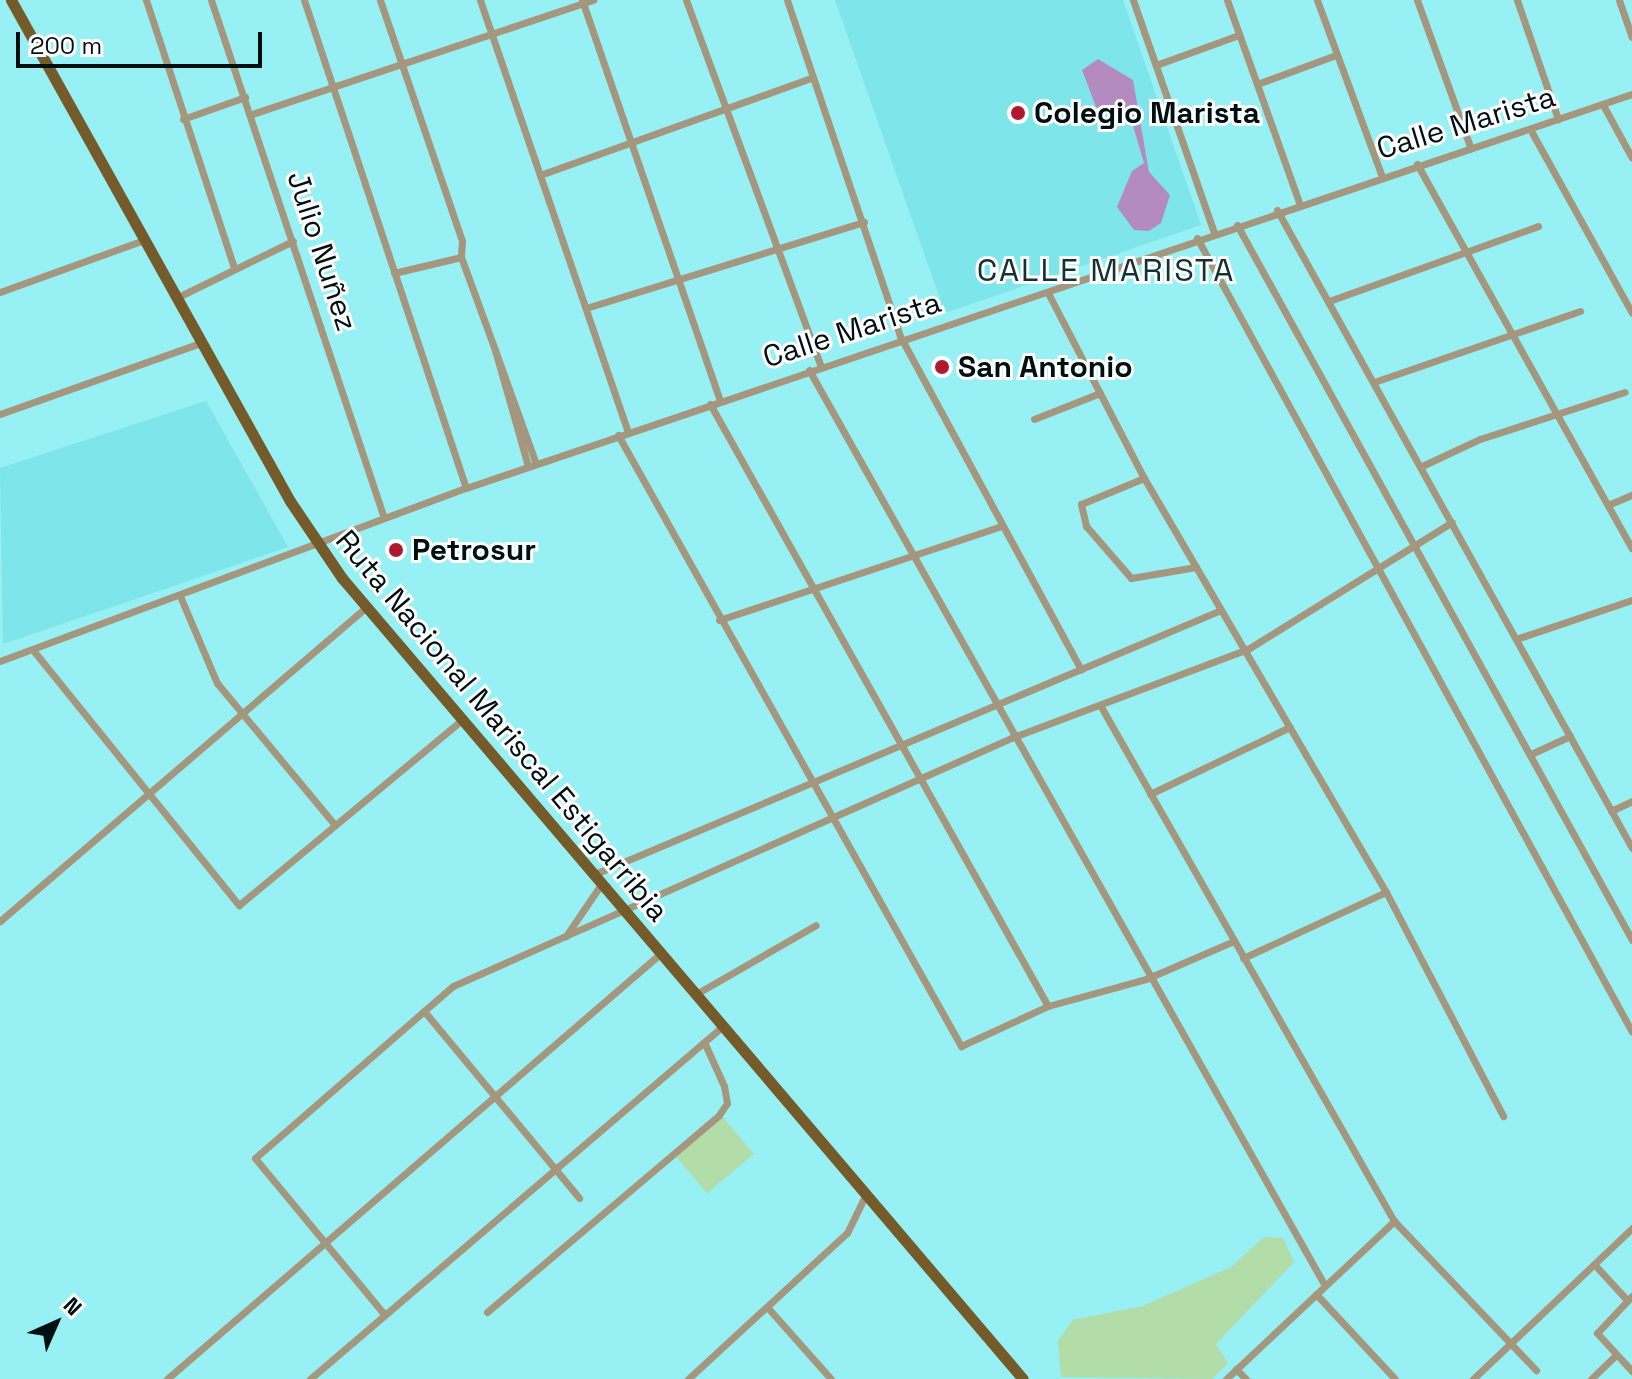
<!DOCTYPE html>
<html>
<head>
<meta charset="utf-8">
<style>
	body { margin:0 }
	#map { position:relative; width:1632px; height:1379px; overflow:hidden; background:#96f0f4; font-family:"Space Grotesk",sans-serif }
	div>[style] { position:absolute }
	.built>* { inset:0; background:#7ee5ea }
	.green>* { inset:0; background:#b2dca8; transform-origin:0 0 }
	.water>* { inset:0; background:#b48bbe }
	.minor>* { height:7px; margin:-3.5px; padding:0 3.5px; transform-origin:3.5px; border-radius:3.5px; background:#a5967e }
	.primary>* { height:11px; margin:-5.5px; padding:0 5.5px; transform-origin:5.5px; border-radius:5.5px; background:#755a2a }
	.dots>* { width:22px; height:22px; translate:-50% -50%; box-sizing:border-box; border:4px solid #fff; border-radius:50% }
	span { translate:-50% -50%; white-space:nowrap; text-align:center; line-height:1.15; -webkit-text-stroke:6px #fff; paint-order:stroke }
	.poi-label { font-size:30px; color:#001011; font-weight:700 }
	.left { translate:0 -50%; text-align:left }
	.street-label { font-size:30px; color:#001011 }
	.neighbourhood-label { font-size:32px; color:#133032; letter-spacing:2px }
	.north { position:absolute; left:16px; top:1283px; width:80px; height:80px; -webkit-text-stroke:6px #fff; paint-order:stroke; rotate:45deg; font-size:22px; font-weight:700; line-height:32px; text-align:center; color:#001011 }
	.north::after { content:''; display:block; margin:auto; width:28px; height:36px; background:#001011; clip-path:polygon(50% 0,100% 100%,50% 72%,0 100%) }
	.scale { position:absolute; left:16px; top:32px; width:246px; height:36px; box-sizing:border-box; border:4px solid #001011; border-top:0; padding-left:10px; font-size:24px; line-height:28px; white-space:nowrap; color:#001011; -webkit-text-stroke:6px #fff; paint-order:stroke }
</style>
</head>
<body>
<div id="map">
	<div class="built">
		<i style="clip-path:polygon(835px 0,1123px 0,1201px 225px,945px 313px)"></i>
		<i style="clip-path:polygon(206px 401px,288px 547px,3px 644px,0 468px)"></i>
	</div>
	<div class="green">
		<i style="left:721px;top:1115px;width:51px;height:61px;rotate:50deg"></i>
		<i style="clip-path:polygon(1264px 1237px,1283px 1238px,1294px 1262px,1216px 1344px,1228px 1363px,1212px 1379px,1061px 1377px,1058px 1341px,1073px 1320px,1143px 1306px,1231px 1267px)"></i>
	</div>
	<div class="water">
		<i style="clip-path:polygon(1098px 59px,1133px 80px,1149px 172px,1170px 195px,1161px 223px,1149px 231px,1134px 230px,1117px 207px,1132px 171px,1144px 163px,1131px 119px,1096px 107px,1082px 70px)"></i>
	</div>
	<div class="minor">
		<i style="left:146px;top:0;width:279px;rotate:71.8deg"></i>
		<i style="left:211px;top:0;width:546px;rotate:71.53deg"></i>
		<i style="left:304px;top:0;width:514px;rotate:71.64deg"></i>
		<i style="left:380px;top:0;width:255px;rotate:71.2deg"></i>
		<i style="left:462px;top:241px;width:16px;rotate:94deg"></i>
		<i style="left:480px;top:0;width:457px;rotate:71.1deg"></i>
		<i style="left:582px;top:0;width:423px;rotate:71deg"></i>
		<i style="left:686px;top:0;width:390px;rotate:69.8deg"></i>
		<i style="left:787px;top:0;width:357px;rotate:71.4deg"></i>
		<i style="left:901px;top:338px;width:377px;rotate:61.5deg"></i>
		<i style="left:1133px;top:0;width:247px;rotate:70.8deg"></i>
		<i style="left:1227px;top:0;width:214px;rotate:70.4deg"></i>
		<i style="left:1317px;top:0;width:185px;rotate:69.8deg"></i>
		<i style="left:1417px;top:0;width:158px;rotate:70.1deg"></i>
		<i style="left:1517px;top:0;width:126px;rotate:71deg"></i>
		<i style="left:1619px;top:0;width:39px;rotate:71deg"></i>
		<i style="left:1156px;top:65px;width:88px;rotate:-19.9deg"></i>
		<i style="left:1257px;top:84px;width:84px;rotate:-20.2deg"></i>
		<i style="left:1603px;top:105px;width:60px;rotate:61.3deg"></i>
		<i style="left:252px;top:114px;width:360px;rotate:-18.5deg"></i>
		<i style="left:183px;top:119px;width:66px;rotate:-19.5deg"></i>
		<i style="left:1530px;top:129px;width:210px;rotate:61deg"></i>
		<i style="left:1417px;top:164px;width:440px;rotate:60.8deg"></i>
		<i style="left:540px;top:175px;width:290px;rotate:-19.7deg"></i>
		<i style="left:1277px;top:210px;width:730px;rotate:60.91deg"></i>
		<i style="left:1237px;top:225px;width:817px;rotate:61.08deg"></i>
		<i style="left:1197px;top:238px;width:905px;rotate:61.28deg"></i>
		<i style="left:394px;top:273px;width:69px;rotate:-13.4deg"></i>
		<i style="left:461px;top:257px;width:99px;rotate:69.9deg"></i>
		<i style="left:0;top:292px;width:153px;rotate:-19.9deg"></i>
		<i style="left:1048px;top:293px;width:208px;rotate:62.6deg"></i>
		<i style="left:1144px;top:478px;width:480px;rotate:59.7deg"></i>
		<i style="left:1386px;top:892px;width:253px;rotate:62.4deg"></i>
		<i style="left:176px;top:298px;width:130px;rotate:-26deg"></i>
		<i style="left:1329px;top:301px;width:222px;rotate:-19.7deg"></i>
		<i style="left:586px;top:308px;width:291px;rotate:-17.2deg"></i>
		<i style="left:809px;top:370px;width:1049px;rotate:60.6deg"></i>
		<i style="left:1374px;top:382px;width:218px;rotate:-19deg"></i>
		<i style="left:710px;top:404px;width:690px;rotate:60.69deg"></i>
		<i style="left:0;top:414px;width:213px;rotate:-19.5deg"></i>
		<i style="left:1034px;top:419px;width:71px;rotate:-21.5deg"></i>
		<i style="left:618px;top:435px;width:701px;rotate:60.69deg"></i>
		<i style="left:961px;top:1046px;width:96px;rotate:-24.7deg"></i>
		<i style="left:1048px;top:1006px;width:102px;rotate:-15.4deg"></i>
		<i style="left:1146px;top:979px;width:96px;rotate:-23.4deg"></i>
		<i style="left:528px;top:466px;width:121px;rotate:-105.9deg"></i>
		<i style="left:495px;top:350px;width:121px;rotate:70.2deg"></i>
		<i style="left:1422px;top:466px;width:64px;rotate:-25deg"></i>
		<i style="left:1480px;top:439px;width:152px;rotate:-18deg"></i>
		<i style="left:1144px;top:478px;width:68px;rotate:157.6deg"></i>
		<i style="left:1081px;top:504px;width:23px;rotate:77deg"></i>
		<i style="left:1086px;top:526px;width:69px;rotate:49.1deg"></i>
		<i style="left:1131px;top:578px;width:66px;rotate:-9.6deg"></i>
		<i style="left:1608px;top:505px;width:26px;rotate:-23deg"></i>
		<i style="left:180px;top:596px;width:95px;rotate:67deg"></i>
		<i style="left:217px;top:683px;width:183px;rotate:50.3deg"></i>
		<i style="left:719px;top:620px;width:297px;rotate:-18.4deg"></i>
		<i style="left:1516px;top:639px;width:122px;rotate:-18.6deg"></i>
		<i style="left:33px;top:650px;width:328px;rotate:51.1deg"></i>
		<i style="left:239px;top:905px;width:290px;rotate:-39.7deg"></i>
		<i style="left:0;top:661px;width:497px;rotate:-20.4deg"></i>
		<i style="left:466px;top:488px;width:1231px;rotate:-18.67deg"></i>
		<i style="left:1100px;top:705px;width:594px;rotate:60.33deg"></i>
		<i style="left:1394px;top:1221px;width:206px;rotate:46.4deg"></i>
		<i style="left:1531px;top:754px;width:43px;rotate:-24.8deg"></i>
		<i style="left:1150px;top:794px;width:155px;rotate:-25.6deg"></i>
		<i style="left:1611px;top:811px;width:23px;rotate:-25deg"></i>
		<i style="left:595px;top:874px;width:679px;rotate:-22.87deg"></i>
		<i style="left:0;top:921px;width:481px;rotate:-40.6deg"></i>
		<i style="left:566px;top:936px;width:64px;rotate:-55.8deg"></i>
		<i style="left:1243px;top:958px;width:157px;rotate:-24.8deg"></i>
		<i style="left:696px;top:994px;width:138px;rotate:-29.9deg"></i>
		<i style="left:424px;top:1011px;width:243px;rotate:50.3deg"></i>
		<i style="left:1594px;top:1264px;width:49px;rotate:47.5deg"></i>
		<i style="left:1316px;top:1294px;width:116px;rotate:47.1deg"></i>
		<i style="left:1632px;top:1296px;width:51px;rotate:133.4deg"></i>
		<i style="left:1597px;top:1333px;width:52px;rotate:47.4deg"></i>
		<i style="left:768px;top:1308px;width:95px;rotate:48.4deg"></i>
		<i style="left:487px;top:1312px;width:304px;rotate:-40.3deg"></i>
		<i style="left:719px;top:1115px;width:14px;rotate:-56deg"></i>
		<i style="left:727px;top:1103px;width:17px;rotate:-100deg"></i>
		<i style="left:724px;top:1086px;width:48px;rotate:-114.4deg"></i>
		<i style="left:384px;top:1314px;width:202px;rotate:-129.6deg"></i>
		<i style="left:255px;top:1158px;width:262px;rotate:-41deg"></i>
		<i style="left:453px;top:986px;width:611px;rotate:-23.96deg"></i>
		<i style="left:1011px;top:738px;width:253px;rotate:-20.6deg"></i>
		<i style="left:1248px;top:649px;width:240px;rotate:-31.9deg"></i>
		<i style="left:1236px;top:1369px;width:14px;rotate:45deg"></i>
		<i style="left:167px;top:1379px;width:652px;rotate:-40.77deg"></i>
		<i style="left:310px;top:1379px;width:543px;rotate:-40.52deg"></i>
		<i style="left:688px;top:1379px;width:216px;rotate:-42.6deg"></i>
		<i style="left:847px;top:1233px;width:43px;rotate:-64deg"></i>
		<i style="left:1226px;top:1379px;width:231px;rotate:-43.2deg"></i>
		<i style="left:1473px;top:1379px;width:219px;rotate:-43.5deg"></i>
		<i style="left:1591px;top:1379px;width:35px;rotate:-44deg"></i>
	</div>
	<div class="primary">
		<i style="left:11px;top:0;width:573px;rotate:60.89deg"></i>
		<i style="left:290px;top:501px;width:93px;rotate:56deg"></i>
		<i style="left:342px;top:578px;width:1051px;rotate:49.63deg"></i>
	</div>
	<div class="dots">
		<i style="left:1018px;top:113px;background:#ae1931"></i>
		<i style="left:942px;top:367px;background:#ae1931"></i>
		<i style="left:396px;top:550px;background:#ae1931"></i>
	</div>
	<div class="poi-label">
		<span class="left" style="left:1034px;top:113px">Colegio Marista</span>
		<span class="left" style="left:958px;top:367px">San Antonio</span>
		<span class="left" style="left:412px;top:550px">Petrosur</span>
	</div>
	<div class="street-label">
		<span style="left:1466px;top:123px;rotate:-17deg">Calle Marista</span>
		<span style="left:322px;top:251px;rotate:72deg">Julio Nuñez</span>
		<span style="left:852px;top:330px;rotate:-18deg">Calle Marista</span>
		<span style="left:502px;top:726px;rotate:50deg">Ruta Nacional Mariscal Estigarribia</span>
	</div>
	<div class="neighbourhood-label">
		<span style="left:1106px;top:270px">CALLE MARISTA</span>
	</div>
	<div class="north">N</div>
	<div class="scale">200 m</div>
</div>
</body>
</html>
